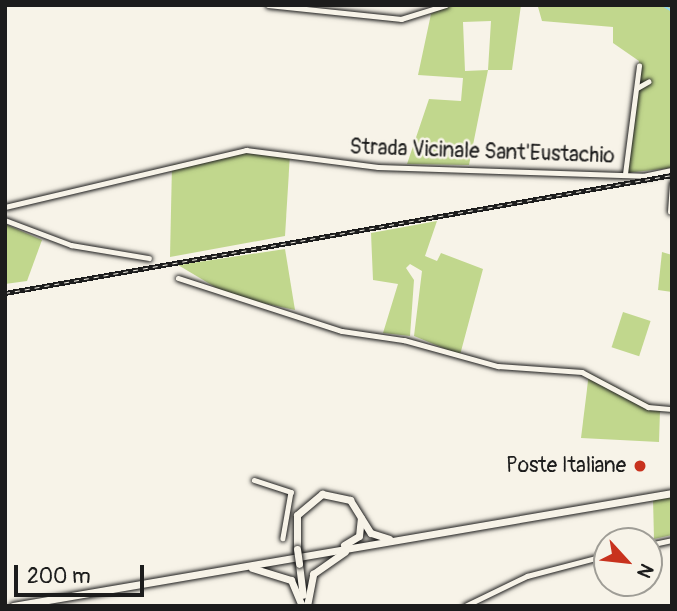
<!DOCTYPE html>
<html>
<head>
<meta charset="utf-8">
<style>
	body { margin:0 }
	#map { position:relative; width:677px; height:611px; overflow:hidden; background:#f7f3e8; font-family:Pangolin,sans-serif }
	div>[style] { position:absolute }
	.green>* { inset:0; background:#c1d78d; transform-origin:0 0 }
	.stream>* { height:2px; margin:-1px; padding:0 1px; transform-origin:1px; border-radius:1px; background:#91d6f3 }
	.roads { filter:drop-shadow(0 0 2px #1c1c1c) drop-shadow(0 0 2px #1c1c1c) }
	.minor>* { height:4.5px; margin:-2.25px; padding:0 2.25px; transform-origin:2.25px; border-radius:2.25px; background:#f7f3e8 }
	.secondary>* { height:7px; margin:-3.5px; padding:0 3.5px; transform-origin:3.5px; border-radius:3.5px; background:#f7f3e8 }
	.rail>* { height:4.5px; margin-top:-2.25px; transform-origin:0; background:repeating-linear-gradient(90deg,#f7f3e8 0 5px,#1c1c1c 0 10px); box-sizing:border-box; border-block:2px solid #1c1c1c }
	.bridges { filter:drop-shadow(0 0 2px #1c1c1c) drop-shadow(0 0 2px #1c1c1c) }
	.secondary-bridge>* { height:7px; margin:-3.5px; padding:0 3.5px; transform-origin:3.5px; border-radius:3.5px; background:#f7f3e8 }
	.dots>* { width:19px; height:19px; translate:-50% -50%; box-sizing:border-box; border:4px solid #f7f3e8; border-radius:50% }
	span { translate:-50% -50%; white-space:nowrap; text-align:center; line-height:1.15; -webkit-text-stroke:5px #f7f3e8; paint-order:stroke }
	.street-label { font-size:21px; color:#1c1c1c }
	.poi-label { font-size:21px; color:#1c1c1c }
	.right { translate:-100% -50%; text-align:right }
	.frame { position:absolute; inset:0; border:7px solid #1c1c1c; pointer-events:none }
	.north { position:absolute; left:593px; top:527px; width:70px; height:70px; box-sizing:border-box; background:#f7f3e8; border:2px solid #9f9d96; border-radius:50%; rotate:117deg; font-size:19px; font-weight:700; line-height:28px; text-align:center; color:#1c1c1c }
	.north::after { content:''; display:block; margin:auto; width:24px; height:32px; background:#c8321e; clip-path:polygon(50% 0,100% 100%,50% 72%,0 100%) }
	.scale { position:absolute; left:14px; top:565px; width:130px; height:32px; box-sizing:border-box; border:4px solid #1c1c1c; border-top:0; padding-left:9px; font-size:21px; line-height:24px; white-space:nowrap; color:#1c1c1c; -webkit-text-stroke:5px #f7f3e8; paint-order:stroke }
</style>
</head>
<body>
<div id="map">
	<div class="green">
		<i style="clip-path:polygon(evenodd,446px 5px,521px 5px,512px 70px,488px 70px,469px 165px,407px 164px,429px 99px,461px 101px,463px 78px,418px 75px,431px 14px,446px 5px,491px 21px,488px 70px,465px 71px,463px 22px,491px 21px)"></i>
		<i style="clip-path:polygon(672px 5px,672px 168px,625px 173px,639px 61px,613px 43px,613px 27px,542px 21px,538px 7px)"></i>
		<i style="clip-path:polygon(252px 150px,290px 154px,285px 236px,170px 257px,172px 165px)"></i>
		<i style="clip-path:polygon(437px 221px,425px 256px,437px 261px,441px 253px,483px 269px,460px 355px,414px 336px,422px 271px,410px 264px,406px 268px,414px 280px,410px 336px,383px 333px,398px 284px,373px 280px,371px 233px)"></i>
		<i style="clip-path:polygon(5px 224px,42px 240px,27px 281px,5px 284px)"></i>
		<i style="clip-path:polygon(285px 249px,295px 310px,230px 296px,178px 265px)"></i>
		<i style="clip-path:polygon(662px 252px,672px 255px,672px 292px,658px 290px)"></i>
		<i style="left:623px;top:312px;width:29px;height:37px;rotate:18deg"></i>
		<i style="clip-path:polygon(589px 373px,660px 410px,659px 442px,581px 438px)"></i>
		<i style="clip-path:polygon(672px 494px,672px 535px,654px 539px,653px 498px)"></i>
	</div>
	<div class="stream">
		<i style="left:662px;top:5px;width:12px;rotate:31deg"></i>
	</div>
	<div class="roads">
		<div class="minor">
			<i style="left:268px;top:5px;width:134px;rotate:6deg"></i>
			<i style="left:401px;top:19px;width:47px;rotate:-17.3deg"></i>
			<i style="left:637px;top:88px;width:13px;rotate:-29deg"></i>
			<i style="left:625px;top:174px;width:109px;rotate:-82.6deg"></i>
			<i style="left:5px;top:207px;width:248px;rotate:-13.3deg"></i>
			<i style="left:246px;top:150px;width:133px;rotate:7.3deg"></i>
			<i style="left:378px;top:167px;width:265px;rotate:1.9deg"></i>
			<i style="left:643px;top:176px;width:30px;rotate:-12deg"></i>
			<i style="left:670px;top:212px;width:29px;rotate:-86deg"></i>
			<i style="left:5px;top:220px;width:71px;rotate:20.7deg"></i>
			<i style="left:71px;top:245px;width:79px;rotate:9.5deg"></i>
			<i style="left:178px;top:278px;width:172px;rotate:17.9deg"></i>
			<i style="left:342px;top:331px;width:63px;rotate:8.3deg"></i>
			<i style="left:404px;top:340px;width:98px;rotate:15.5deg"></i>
			<i style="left:498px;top:366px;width:84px;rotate:4.1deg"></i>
			<i style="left:582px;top:372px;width:75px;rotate:27.9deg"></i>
			<i style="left:648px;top:407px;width:24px;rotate:5deg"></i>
			<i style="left:254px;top:480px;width:39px;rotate:18deg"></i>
			<i style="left:291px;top:492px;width:47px;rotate:99.9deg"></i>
			<i style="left:649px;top:545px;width:24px;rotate:-12deg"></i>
			<i style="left:465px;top:606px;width:69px;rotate:-25.8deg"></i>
			<i style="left:527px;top:576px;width:83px;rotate:-14.7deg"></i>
		</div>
		<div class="secondary">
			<i style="left:344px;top:545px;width:17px;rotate:-31deg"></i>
			<i style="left:359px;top:536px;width:18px;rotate:-84deg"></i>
			<i style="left:297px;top:549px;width:34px;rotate:-90deg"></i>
			<i style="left:297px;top:515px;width:33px;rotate:-40deg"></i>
			<i style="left:322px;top:494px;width:29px;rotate:12deg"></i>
			<i style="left:350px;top:500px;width:39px;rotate:58deg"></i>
			<i style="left:371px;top:533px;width:19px;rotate:18deg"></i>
			<i style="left:299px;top:564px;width:31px;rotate:83deg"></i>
			<i style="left:252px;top:568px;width:41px;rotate:17.1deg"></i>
			<i style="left:291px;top:580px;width:28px;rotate:67deg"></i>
			<i style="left:13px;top:606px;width:669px;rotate:-9.73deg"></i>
			<i style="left:307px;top:606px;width:33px;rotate:-79deg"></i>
			<i style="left:313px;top:574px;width:39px;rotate:-35deg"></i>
		</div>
	</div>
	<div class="rail">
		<i style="left:5px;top:293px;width:677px;rotate:-10.03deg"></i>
	</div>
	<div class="bridges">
		<div class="secondary-bridge">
			<i style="left:297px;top:549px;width:15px;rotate:82deg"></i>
		</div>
	</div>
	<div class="dots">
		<i style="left:640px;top:466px;background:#c8321e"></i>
	</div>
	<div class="street-label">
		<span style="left:482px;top:152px;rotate:2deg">Strada Vicinale Sant'Eustachio</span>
	</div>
	<div class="poi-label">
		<span class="right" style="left:626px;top:466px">Poste Italiane</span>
	</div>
	<div class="frame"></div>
	<div class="north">N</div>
	<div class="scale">200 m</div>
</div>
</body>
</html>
